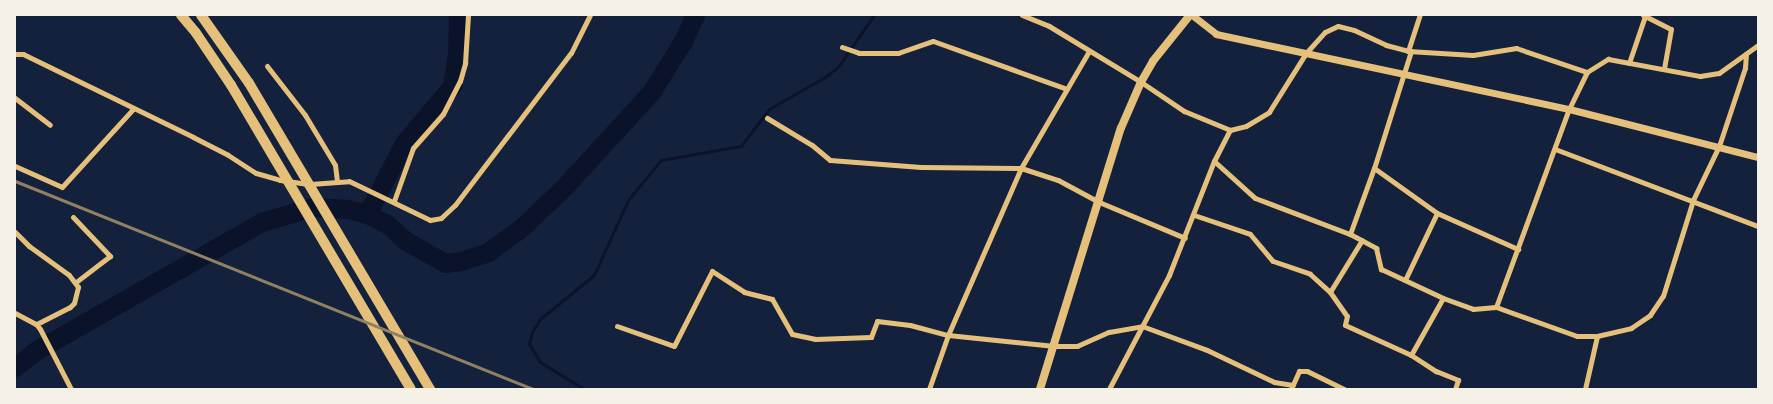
<!DOCTYPE html>
<html>
<head>
<meta charset="utf-8">
<style>
	body { margin:0 }
	#map { position:relative; width:1773px; height:404px; overflow:hidden; background:#14213d; font-family:"Roboto Condensed",sans-serif }
	div>[style] { position:absolute }
	.stream>* { height:3px; margin:-1.5px; padding:0 1.5px; transform-origin:1.5px; border-radius:1.5px; background:#0b132b }
	.river>* { height:19px; margin:-9.5px; padding:0 9.5px; transform-origin:9.5px; border-radius:9.5px; background:#0b132b }
	.minor>* { height:5px; margin:-2.5px; padding:0 2.5px; transform-origin:2.5px; border-radius:2.5px; background:#e5c07b }
	.tertiary>* { height:7px; margin:-3.5px; padding:0 3.5px; transform-origin:3.5px; border-radius:3.5px; background:#e5c07b }
	.secondary>* { height:8px; margin:-4px; padding:0 4px; transform-origin:4px; border-radius:4px; background:#e5c07b }
	.trunk>* { height:10px; margin:-5px; padding:0 5px; transform-origin:5px; border-radius:5px; background:#e5c07b }
	.rail>* { height:3px; margin:-1.5px; padding:0 1.5px; transform-origin:1.5px; border-radius:1.5px; background:#918062 }
	span { translate:-50% -50%; white-space:nowrap; text-align:center; line-height:1.15; -webkit-text-stroke:5px #f6f1e7; paint-order:stroke }
	.frame { position:absolute; inset:0; border:16px solid #f6f1e7; pointer-events:none }
</style>
</head>
<body>
<div id="map">
	<div class="stream">
		<i style="left:584px;top:389px;width:52px;rotate:-148.5deg"></i>
		<i style="left:540px;top:362px;width:21px;rotate:-121deg"></i>
		<i style="left:529px;top:344px;width:12px;rotate:-76deg"></i>
		<i style="left:532px;top:332px;width:15px;rotate:-58deg"></i>
		<i style="left:540px;top:319px;width:70px;rotate:-39.2deg"></i>
		<i style="left:594px;top:275px;width:82px;rotate:-65.6deg"></i>
		<i style="left:628px;top:200px;width:52px;rotate:-50.5deg"></i>
		<i style="left:661px;top:160px;width:81px;rotate:-9.9deg"></i>
		<i style="left:741px;top:146px;width:46px;rotate:-52.9deg"></i>
		<i style="left:769px;top:109px;width:64px;rotate:-29.7deg"></i>
		<i style="left:825px;top:77px;width:16px;rotate:-38deg"></i>
		<i style="left:838px;top:67px;width:63px;rotate:-55.3deg"></i>
	</div>
	<div class="river">
		<i style="left:365px;top:213px;width:11px;rotate:-49deg"></i>
		<i style="left:372px;top:205px;width:70px;rotate:-62.7deg"></i>
		<i style="left:404px;top:143px;width:75px;rotate:-49.9deg"></i>
		<i style="left:452px;top:86px;width:31px;rotate:-81deg"></i>
		<i style="left:457px;top:55px;width:40px;rotate:-88.6deg"></i>
		<i style="left:15px;top:367px;width:28px;rotate:-38deg"></i>
		<i style="left:37px;top:350px;width:258px;rotate:-29.7deg"></i>
		<i style="left:261px;top:222px;width:54px;rotate:-16.1deg"></i>
		<i style="left:313px;top:207px;width:34px;rotate:3deg"></i>
		<i style="left:347px;top:209px;width:18px;rotate:13deg"></i>
		<i style="left:365px;top:213px;width:25px;rotate:27deg"></i>
		<i style="left:387px;top:224px;width:25px;rotate:42deg"></i>
		<i style="left:406px;top:241px;width:45px;rotate:29.4deg"></i>
		<i style="left:445px;top:263px;width:16px;rotate:-7deg"></i>
		<i style="left:461px;top:261px;width:28px;rotate:-18deg"></i>
		<i style="left:488px;top:252px;width:39px;rotate:-36deg"></i>
		<i style="left:520px;top:229px;width:64px;rotate:-43.7deg"></i>
		<i style="left:566px;top:185px;width:127px;rotate:-47.5deg"></i>
		<i style="left:652px;top:91px;width:59px;rotate:-58.2deg"></i>
		<i style="left:683px;top:41px;width:29px;rotate:-65deg"></i>
	</div>
	<div class="minor">
		<i style="left:1022px;top:15px;width:29px;rotate:22deg"></i>
		<i style="left:1049px;top:26px;width:108px;rotate:31.3deg"></i>
		<i style="left:1141px;top:82px;width:52px;rotate:34deg"></i>
		<i style="left:1184px;top:111px;width:50px;rotate:22.4deg"></i>
		<i style="left:1230px;top:130px;width:16px;rotate:-14deg"></i>
		<i style="left:1246px;top:126px;width:27px;rotate:-31deg"></i>
		<i style="left:1269px;top:112px;width:70px;rotate:-57.9deg"></i>
		<i style="left:1306px;top:53px;width:28px;rotate:-48deg"></i>
		<i style="left:1325px;top:32px;width:14px;rotate:-25deg"></i>
		<i style="left:1338px;top:26px;width:16px;rotate:14deg"></i>
		<i style="left:1354px;top:30px;width:35px;rotate:25deg"></i>
		<i style="left:1386px;top:45px;width:23px;rotate:15deg"></i>
		<i style="left:1408px;top:51px;width:65px;rotate:3.5deg"></i>
		<i style="left:1473px;top:55px;width:44px;rotate:-9.2deg"></i>
		<i style="left:1516px;top:48px;width:75px;rotate:18.7deg"></i>
		<i style="left:1643px;top:15px;width:31px;rotate:27deg"></i>
		<i style="left:1671px;top:29px;width:40px;rotate:100deg"></i>
		<i style="left:842px;top:47px;width:18px;rotate:19deg"></i>
		<i style="left:859px;top:53px;width:39px"></i>
		<i style="left:898px;top:53px;width:37px;rotate:-19deg"></i>
		<i style="left:933px;top:41px;width:142px;rotate:19.7deg"></i>
		<i style="left:1408px;top:51px;width:38px;rotate:-72deg"></i>
		<i style="left:1411px;top:51px;width:123px;rotate:107.5deg"></i>
		<i style="left:1374px;top:168px;width:77px;rotate:35.5deg"></i>
		<i style="left:1437px;top:213px;width:89px;rotate:24deg"></i>
		<i style="left:15px;top:54px;width:8px"></i>
		<i style="left:23px;top:54px;width:189px;rotate:26deg"></i>
		<i style="left:193px;top:137px;width:39px;rotate:27deg"></i>
		<i style="left:228px;top:155px;width:33px;rotate:33deg"></i>
		<i style="left:256px;top:173px;width:25px;rotate:16deg"></i>
		<i style="left:280px;top:180px;width:30px;rotate:8deg"></i>
		<i style="left:310px;top:184px;width:39px;rotate:-4deg"></i>
		<i style="left:349px;top:181px;width:90px;rotate:25.7deg"></i>
		<i style="left:430px;top:220px;width:11px;rotate:-10deg"></i>
		<i style="left:441px;top:218px;width:19px;rotate:-43deg"></i>
		<i style="left:455px;top:205px;width:191px;rotate:-52.7deg"></i>
		<i style="left:571px;top:53px;width:42px;rotate:-63.4deg"></i>
		<i style="left:1629px;top:63px;width:50px;rotate:-71.2deg"></i>
		<i style="left:267px;top:66px;width:62px;rotate:52.2deg"></i>
		<i style="left:305px;top:115px;width:58px;rotate:59deg"></i>
		<i style="left:335px;top:165px;width:16px;rotate:83deg"></i>
		<i style="left:15px;top:98px;width:44px;rotate:37.6deg"></i>
		<i style="left:767px;top:118px;width:52px;rotate:31deg"></i>
		<i style="left:812px;top:145px;width:23px;rotate:40deg"></i>
		<i style="left:830px;top:160px;width:91px;rotate:4.4deg"></i>
		<i style="left:921px;top:167px;width:100px;rotate:0.6deg"></i>
		<i style="left:1021px;top:168px;width:39px;rotate:18deg"></i>
		<i style="left:1058px;top:180px;width:47px;rotate:28.2deg"></i>
		<i style="left:1099px;top:202px;width:93px;rotate:22.7deg"></i>
		<i style="left:1555px;top:149px;width:217px;rotate:20.8deg"></i>
		<i style="left:1214px;top:161px;width:55px;rotate:42.1deg"></i>
		<i style="left:1255px;top:198px;width:102px;rotate:20.8deg"></i>
		<i style="left:1350px;top:234px;width:30px;rotate:28deg"></i>
		<i style="left:1376px;top:248px;width:22px;rotate:77deg"></i>
		<i style="left:1381px;top:269px;width:68px;rotate:25.1deg"></i>
		<i style="left:15px;top:166px;width:51px;rotate:24.1deg"></i>
		<i style="left:62px;top:187px;width:105px;rotate:-47.7deg"></i>
		<i style="left:394px;top:201px;width:56px;rotate:-70.3deg"></i>
		<i style="left:413px;top:148px;width:45px;rotate:-48.6deg"></i>
		<i style="left:443px;top:114px;width:37px;rotate:-63deg"></i>
		<i style="left:460px;top:81px;width:19px;rotate:-74deg"></i>
		<i style="left:465px;top:63px;width:48px;rotate:-86.4deg"></i>
		<i style="left:1194px;top:215px;width:59px;rotate:18.7deg"></i>
		<i style="left:1250px;top:234px;width:35px;rotate:50deg"></i>
		<i style="left:1273px;top:261px;width:39px;rotate:19deg"></i>
		<i style="left:1310px;top:274px;width:27px;rotate:42deg"></i>
		<i style="left:1330px;top:292px;width:29px;rotate:55deg"></i>
		<i style="left:1347px;top:316px;width:9px;rotate:103deg"></i>
		<i style="left:1345px;top:325px;width:72px;rotate:24.4deg"></i>
		<i style="left:1411px;top:355px;width:30px;rotate:33deg"></i>
		<i style="left:1436px;top:371px;width:24px;rotate:22deg"></i>
		<i style="left:1458px;top:380px;width:9px;rotate:108deg"></i>
		<i style="left:73px;top:217px;width:54px;rotate:46.5deg"></i>
		<i style="left:110px;top:256px;width:43px;rotate:142.6deg"></i>
		<i style="left:15px;top:232px;width:20px;rotate:45deg"></i>
		<i style="left:29px;top:246px;width:49px;rotate:35.9deg"></i>
		<i style="left:69px;top:275px;width:15px;rotate:53deg"></i>
		<i style="left:78px;top:287px;width:16px;rotate:104deg"></i>
		<i style="left:74px;top:303px;width:6px;rotate:135deg"></i>
		<i style="left:70px;top:307px;width:38px;rotate:153deg"></i>
		<i style="left:1350px;top:234px;width:70px;rotate:-70deg"></i>
		<i style="left:1405px;top:280px;width:74px;rotate:-64.5deg"></i>
		<i style="left:1330px;top:292px;width:61px;rotate:-58.4deg"></i>
		<i style="left:1496px;top:307px;width:211px;rotate:-69.8deg"></i>
		<i style="left:1569px;top:109px;width:41px;rotate:-64.1deg"></i>
		<i style="left:1587px;top:72px;width:25px;rotate:-32deg"></i>
		<i style="left:1608px;top:59px;width:94px;rotate:10.5deg"></i>
		<i style="left:1700px;top:76px;width:19px;rotate:-9deg"></i>
		<i style="left:1719px;top:73px;width:48px;rotate:-35.7deg"></i>
		<i style="left:15px;top:313px;width:24px;rotate:28deg"></i>
		<i style="left:36px;top:324px;width:6px;rotate:51deg"></i>
		<i style="left:40px;top:329px;width:68px;rotate:62.7deg"></i>
		<i style="left:617px;top:326px;width:60px;rotate:19.3deg"></i>
		<i style="left:674px;top:346px;width:84px;rotate:-63.1deg"></i>
		<i style="left:712px;top:271px;width:38px;rotate:33deg"></i>
		<i style="left:744px;top:292px;width:29px;rotate:14deg"></i>
		<i style="left:772px;top:299px;width:40px;rotate:60.3deg"></i>
		<i style="left:792px;top:334px;width:24px;rotate:12deg"></i>
		<i style="left:815px;top:339px;width:56px;rotate:-2deg"></i>
		<i style="left:871px;top:337px;width:17px;rotate:-69deg"></i>
		<i style="left:877px;top:321px;width:33px;rotate:7deg"></i>
		<i style="left:910px;top:325px;width:39px;rotate:15deg"></i>
		<i style="left:948px;top:335px;width:107px;rotate:5.9deg"></i>
		<i style="left:1054px;top:346px;width:23px"></i>
		<i style="left:1077px;top:346px;width:35px;rotate:-24deg"></i>
		<i style="left:1109px;top:332px;width:34px;rotate:-10deg"></i>
		<i style="left:1142px;top:326px;width:69px;rotate:20.3deg"></i>
		<i style="left:1207px;top:350px;width:74px;rotate:25.5deg"></i>
		<i style="left:1274px;top:382px;width:19px;rotate:9deg"></i>
		<i style="left:1411px;top:355px;width:65px;rotate:-60.7deg"></i>
		<i style="left:1443px;top:298px;width:32px;rotate:20deg"></i>
		<i style="left:1473px;top:309px;width:23px;rotate:-5deg"></i>
		<i style="left:1496px;top:307px;width:86px;rotate:19.7deg"></i>
		<i style="left:1577px;top:336px;width:20px"></i>
		<i style="left:1597px;top:336px;width:35px;rotate:-13deg"></i>
		<i style="left:1631px;top:328px;width:23px;rotate:-34deg"></i>
		<i style="left:1650px;top:315px;width:23px;rotate:-56deg"></i>
		<i style="left:1663px;top:296px;width:101px;rotate:-72.6deg"></i>
		<i style="left:1693px;top:200px;width:60px;rotate:-64.3deg"></i>
		<i style="left:1719px;top:146px;width:82px;rotate:-71.6deg"></i>
		<i style="left:1745px;top:68px;width:14px;rotate:-86deg"></i>
		<i style="left:929px;top:389px;width:57px;rotate:-70.6deg"></i>
		<i style="left:948px;top:335px;width:182px;rotate:-66.4deg"></i>
		<i style="left:1021px;top:168px;width:135px;rotate:-59.8deg"></i>
		<i style="left:1109px;top:389px;width:129px;rotate:-62.2deg"></i>
		<i style="left:1169px;top:275px;width:123px;rotate:-68.5deg"></i>
		<i style="left:1214px;top:161px;width:35px;rotate:-63deg"></i>
		<i style="left:1291px;top:389px;width:20px;rotate:-66deg"></i>
		<i style="left:1299px;top:371px;width:8px"></i>
		<i style="left:1307px;top:371px;width:41px;rotate:25.9deg"></i>
		<i style="left:1585px;top:389px;width:54px;rotate:-77.2deg"></i>
	</div>
	<div class="tertiary">
		<i style="left:1192px;top:15px;width:31px;rotate:38deg"></i>
		<i style="left:1216px;top:34px;width:361px;rotate:12deg"></i>
		<i style="left:1569px;top:109px;width:195px;rotate:14.3deg"></i>
	</div>
	<div class="secondary">
		<i style="left:1040px;top:389px;width:273px;rotate:-72.8deg"></i>
		<i style="left:1121px;top:128px;width:50px;rotate:-66.5deg"></i>
		<i style="left:1141px;top:82px;width:24px;rotate:-60deg"></i>
		<i style="left:1153px;top:61px;width:59px;rotate:-51.2deg"></i>
	</div>
	<div class="trunk">
		<i style="left:181px;top:15px;width:23px;rotate:50deg"></i>
		<i style="left:196px;top:33px;width:63px;rotate:56.1deg"></i>
		<i style="left:231px;top:85px;width:353px;rotate:59.4deg"></i>
		<i style="left:201px;top:15px;width:83px;rotate:54.8deg"></i>
		<i style="left:249px;top:83px;width:356px;rotate:59.4deg"></i>
	</div>
	<div class="rail">
		<i style="left:15px;top:181px;width:558px;rotate:21.88deg"></i>
	</div>
	<div class="frame"></div>
</div>
</body>
</html>
